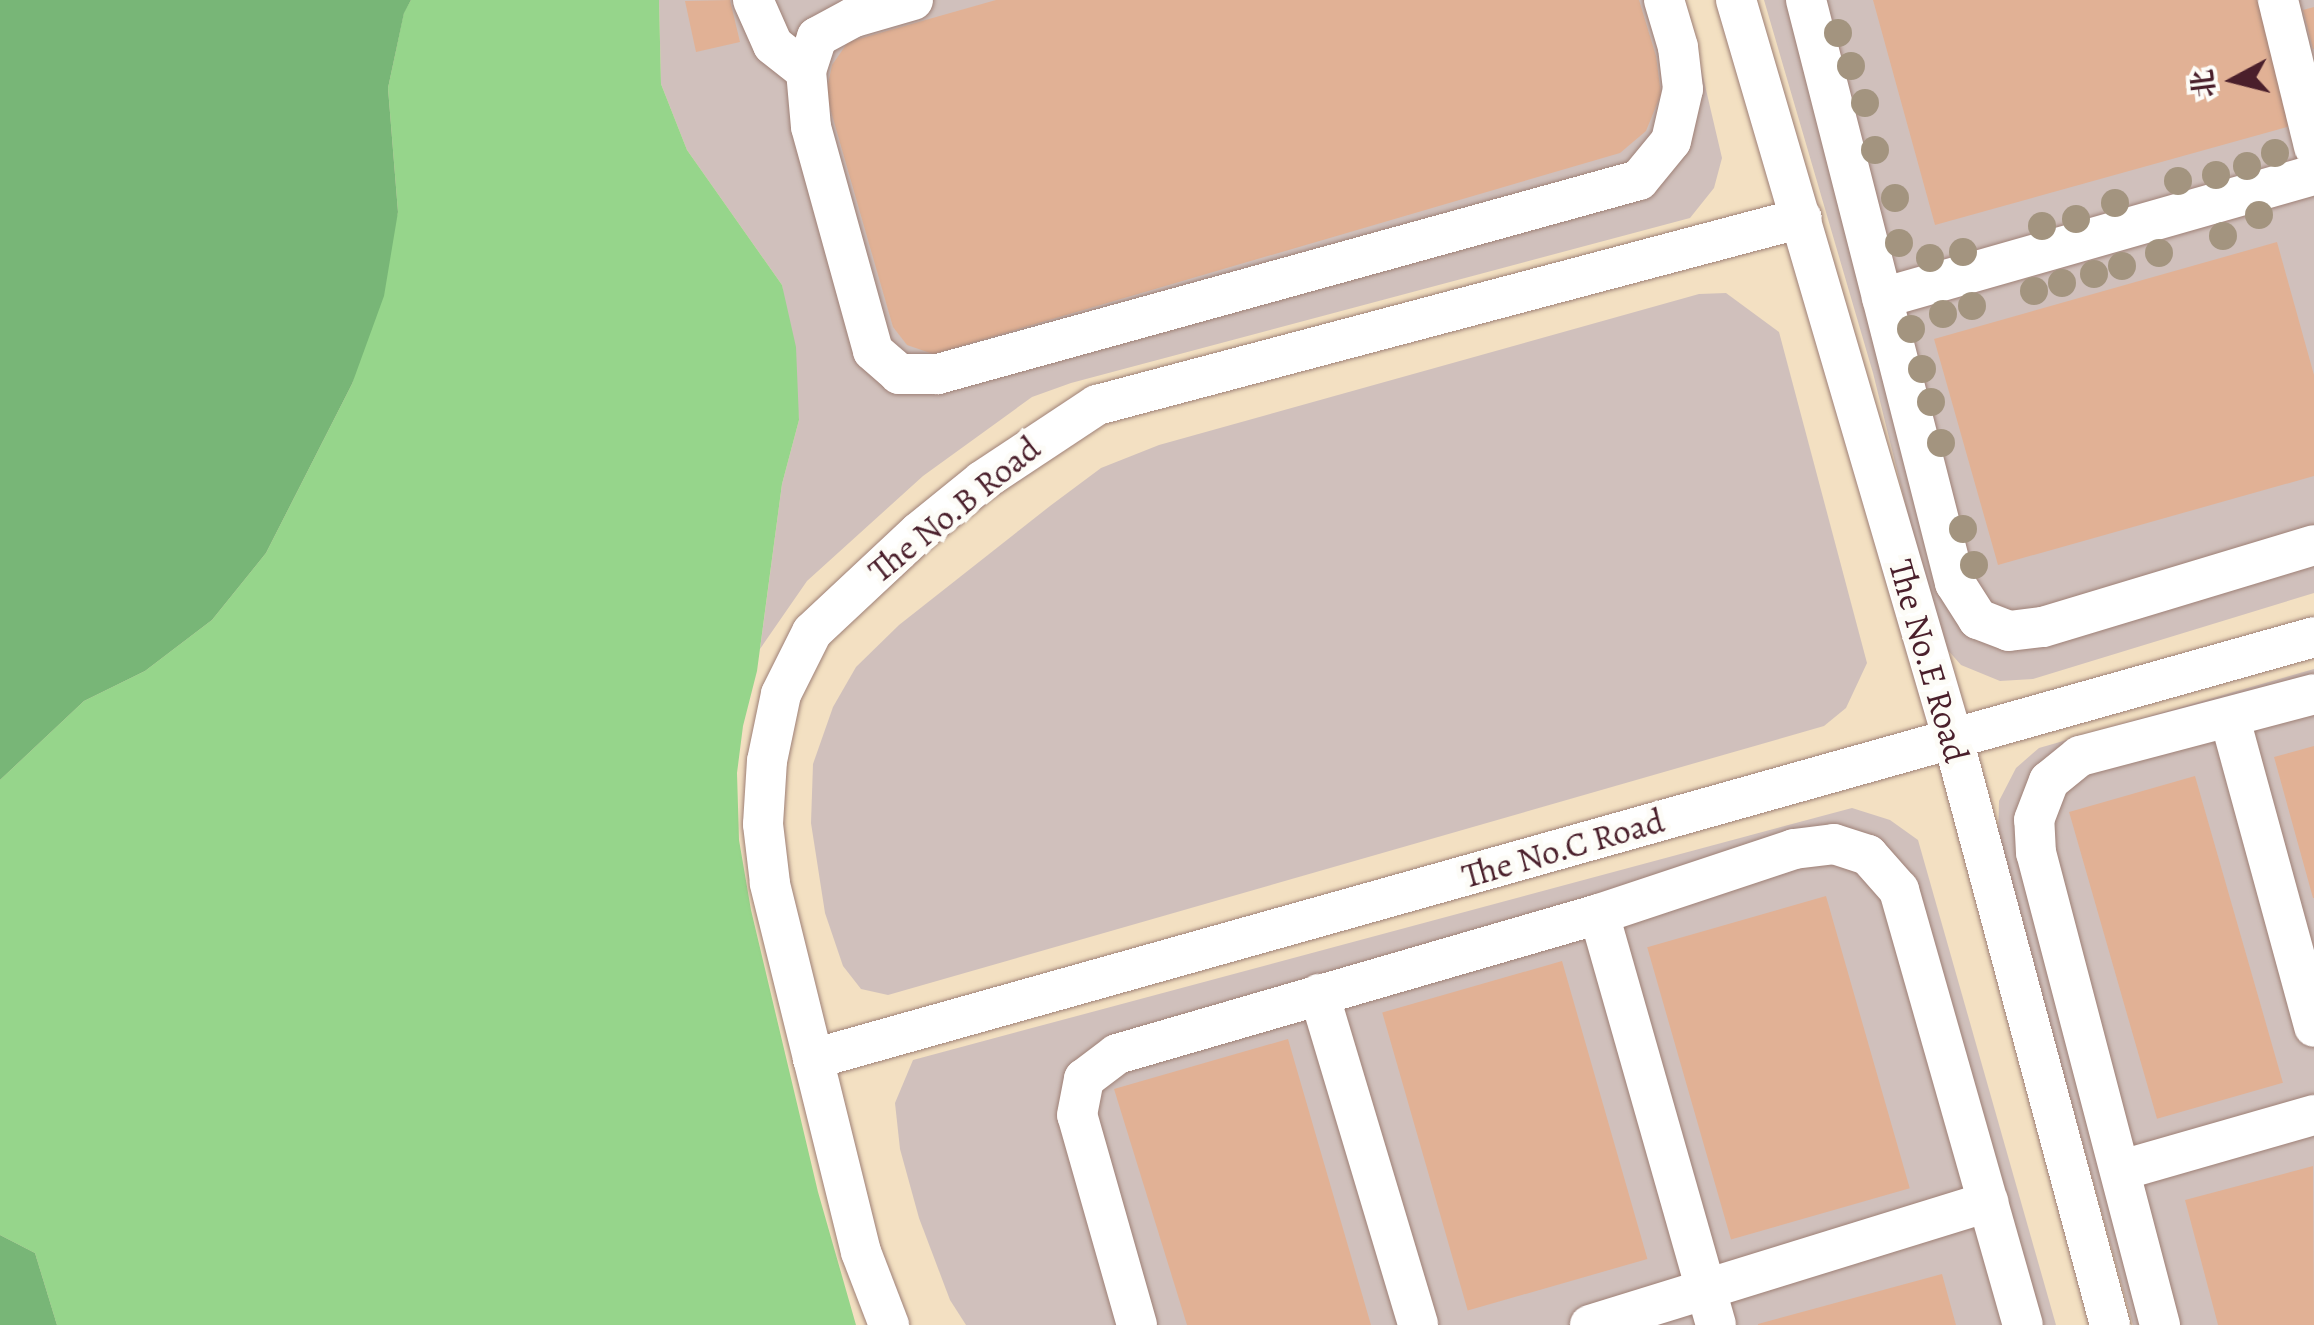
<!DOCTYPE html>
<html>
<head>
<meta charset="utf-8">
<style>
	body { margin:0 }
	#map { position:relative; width:2314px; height:1325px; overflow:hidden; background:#f3e0c2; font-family:Alegreya,"Noto Serif SC",serif }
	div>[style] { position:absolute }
	.industrial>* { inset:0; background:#d0c0bc }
	.green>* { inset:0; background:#96d58b }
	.forest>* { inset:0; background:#78b677 }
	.building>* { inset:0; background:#e1b195; transform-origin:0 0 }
	.roads { filter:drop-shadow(0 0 2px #9e8076) drop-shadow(0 0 2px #9e8076) }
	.minor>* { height:40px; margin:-20px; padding:0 20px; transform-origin:20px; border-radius:20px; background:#fff }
	.trees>* { width:28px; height:28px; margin:-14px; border-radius:50%; background:#a3947f }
	span { translate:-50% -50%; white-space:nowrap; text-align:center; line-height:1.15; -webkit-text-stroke:10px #fdfcf7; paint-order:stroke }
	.street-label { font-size:35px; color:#4a1f2b }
	.north { position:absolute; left:2184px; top:30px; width:100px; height:100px; -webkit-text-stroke:8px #fdfcf7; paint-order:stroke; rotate:263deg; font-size:28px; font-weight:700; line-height:40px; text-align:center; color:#4a1f2b }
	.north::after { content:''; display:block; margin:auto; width:35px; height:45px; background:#4a1f2b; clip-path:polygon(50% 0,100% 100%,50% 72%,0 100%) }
</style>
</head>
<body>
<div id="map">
	<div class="industrial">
		<i style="clip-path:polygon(659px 0,1685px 0,1722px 158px,1714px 188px,1690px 218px,1071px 383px,1032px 397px,923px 476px,807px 581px,760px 649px,782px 484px,799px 420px,782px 285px,687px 150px,661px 84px)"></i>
		<i style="clip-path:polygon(1764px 0,2314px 0,2314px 593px,2033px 679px,2000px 681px,1961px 665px,1939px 640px,1873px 373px)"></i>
		<i style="clip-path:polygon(1726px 293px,1779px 332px,1867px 663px,1846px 708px,1824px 726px,888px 995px,861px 989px,843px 966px,825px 913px,811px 823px,813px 764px,833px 707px,856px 667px,899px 625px,1050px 506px,1101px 468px,1159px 445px,1699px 294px)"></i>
		<i style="clip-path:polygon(2314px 669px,2314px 1325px,2133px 1325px,1998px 838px,1999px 801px,2016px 768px,2039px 748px)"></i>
		<i style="clip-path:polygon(1852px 808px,1890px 820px,1918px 840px,2056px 1325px,966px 1325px,950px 1300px,919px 1218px,900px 1149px,895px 1103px,913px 1060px)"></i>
	</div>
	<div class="green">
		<i style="clip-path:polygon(411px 0,659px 0,661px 84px,687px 150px,782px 285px,796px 347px,799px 420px,782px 484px,757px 671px,743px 726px,737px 773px,739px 840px,751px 910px,818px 1192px,856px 1325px,57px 1325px,35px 1253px,0 1235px,0 780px,84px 701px,145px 671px,212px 620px,266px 553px,352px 384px,398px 212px,388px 88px,404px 12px)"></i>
	</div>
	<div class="forest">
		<i style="clip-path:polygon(0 0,411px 0,404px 13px,388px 88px,398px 212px,384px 296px,352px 384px,266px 553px,212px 620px,145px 671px,84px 701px,0 780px)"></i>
		<i style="clip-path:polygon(0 1235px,35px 1253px,57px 1325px,0 1325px)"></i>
	</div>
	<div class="building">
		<i style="clip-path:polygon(730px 0,740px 42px,696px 52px,685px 1px)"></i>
		<i style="clip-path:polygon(996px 0,1639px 0,1656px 56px,1661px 94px,1646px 131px,1620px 153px,933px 354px,907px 345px,893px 327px,826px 94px,832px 65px,848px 42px)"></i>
		<i style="clip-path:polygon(1873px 0,2259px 0,2294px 125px,1935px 225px)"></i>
		<i style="clip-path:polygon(2314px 7px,2314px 49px,2313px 49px,2303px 10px)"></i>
		<i style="clip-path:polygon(2277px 242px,2314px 375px,2314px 476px,1998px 565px,1934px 339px)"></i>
		<i style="clip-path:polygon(2314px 746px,2314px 898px,2313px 898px,2274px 757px)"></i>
		<i style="left:2195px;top:776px;width:319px;height:131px;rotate:74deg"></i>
		<i style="left:1826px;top:896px;width:304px;height:186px;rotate:74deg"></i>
		<i style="left:1562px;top:961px;width:310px;height:187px;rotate:74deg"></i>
		<i style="clip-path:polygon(1288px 1039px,1371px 1325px,1187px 1325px,1114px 1089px)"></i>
		<i style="clip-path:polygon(2313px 1166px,2314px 1325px,2218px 1325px,2185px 1200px)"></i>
		<i style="clip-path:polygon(1942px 1274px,1956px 1325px,1758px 1325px,1758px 1324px)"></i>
	</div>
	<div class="roads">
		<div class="minor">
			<i style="left:753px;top:0;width:49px;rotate:66deg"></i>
			<i style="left:773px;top:45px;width:42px;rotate:38.2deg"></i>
			<i style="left:913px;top:0;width:61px;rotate:163.9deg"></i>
			<i style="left:854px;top:17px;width:42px;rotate:151.6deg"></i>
			<i style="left:817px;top:37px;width:36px;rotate:108deg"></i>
			<i style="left:806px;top:71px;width:56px;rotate:84.9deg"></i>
			<i style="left:811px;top:127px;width:232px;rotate:74.5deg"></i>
			<i style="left:873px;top:351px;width:35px;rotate:41deg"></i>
			<i style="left:899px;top:374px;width:39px"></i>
			<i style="left:938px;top:374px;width:727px;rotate:-15.47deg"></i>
			<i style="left:1639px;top:180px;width:50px;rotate:-50.6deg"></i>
			<i style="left:1671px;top:141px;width:53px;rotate:-77deg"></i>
			<i style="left:1683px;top:89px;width:42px;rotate:-96.8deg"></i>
			<i style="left:1678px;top:47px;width:49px;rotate:-106.6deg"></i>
			<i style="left:1736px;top:0;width:770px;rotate:73.64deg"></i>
			<i style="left:1953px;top:739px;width:607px;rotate:75deg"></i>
			<i style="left:1806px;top:0;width:602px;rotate:75.66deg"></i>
			<i style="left:1955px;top:583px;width:43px;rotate:57.4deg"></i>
			<i style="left:1978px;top:619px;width:33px;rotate:21deg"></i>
			<i style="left:2009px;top:631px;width:34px;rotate:-7deg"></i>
			<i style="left:2043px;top:627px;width:283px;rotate:-16.8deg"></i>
			<i style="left:2278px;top:0;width:151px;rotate:76.2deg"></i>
			<i style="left:1882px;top:298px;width:449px;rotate:-15.9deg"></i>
			<i style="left:2230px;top:719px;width:319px;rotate:74.7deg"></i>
			<i style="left:1599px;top:914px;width:427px;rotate:74.1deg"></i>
			<i style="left:1319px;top:994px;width:345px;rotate:73.3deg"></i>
			<i style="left:813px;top:1059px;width:1559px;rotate:-15.7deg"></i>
			<i style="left:2122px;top:1170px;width:200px;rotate:-16deg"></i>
			<i style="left:889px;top:1325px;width:78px;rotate:-111deg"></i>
			<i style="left:861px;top:1252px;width:380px;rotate:-103.9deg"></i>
			<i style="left:770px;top:883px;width:59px;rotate:-96.8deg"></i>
			<i style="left:763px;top:824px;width:63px;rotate:-86.4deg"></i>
			<i style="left:767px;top:761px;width:68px;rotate:-78.2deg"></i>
			<i style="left:781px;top:694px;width:69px;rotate:-63.4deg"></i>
			<i style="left:812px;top:632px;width:146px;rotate:-43.1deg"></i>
			<i style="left:919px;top:532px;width:81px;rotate:-39deg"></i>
			<i style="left:982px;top:481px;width:138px;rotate:-33.5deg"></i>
			<i style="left:1097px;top:405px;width:729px;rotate:-14.86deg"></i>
			<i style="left:1137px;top:1325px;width:218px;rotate:-105.9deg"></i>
			<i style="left:1077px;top:1115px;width:37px;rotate:-79deg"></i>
			<i style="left:1084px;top:1079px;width:41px;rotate:-37.1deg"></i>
			<i style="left:1117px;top:1054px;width:502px;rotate:-16.2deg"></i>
			<i style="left:1599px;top:914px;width:206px;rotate:-18.4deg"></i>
			<i style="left:1794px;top:849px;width:40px;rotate:-7.1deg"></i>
			<i style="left:1834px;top:844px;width:36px;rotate:18deg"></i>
			<i style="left:1868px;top:855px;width:47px;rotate:48.5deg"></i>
			<i style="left:1899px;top:890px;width:452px;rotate:74.1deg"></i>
			<i style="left:1590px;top:1325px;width:417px;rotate:-17.2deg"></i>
			<i style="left:2160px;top:1325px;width:488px;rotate:-104.7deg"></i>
			<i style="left:2036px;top:853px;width:33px;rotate:-93deg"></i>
			<i style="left:2034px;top:820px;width:42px;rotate:-69deg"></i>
			<i style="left:2049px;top:781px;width:40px;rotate:-39deg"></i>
			<i style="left:2080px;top:756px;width:242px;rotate:-14.8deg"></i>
		</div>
	</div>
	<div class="trees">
		<i style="left:1838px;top:33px"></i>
		<i style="left:1851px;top:66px"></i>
		<i style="left:1865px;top:103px"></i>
		<i style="left:1875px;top:150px"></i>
		<i style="left:2275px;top:153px"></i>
		<i style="left:2247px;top:166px"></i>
		<i style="left:2216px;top:175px"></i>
		<i style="left:2178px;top:181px"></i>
		<i style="left:1895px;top:198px"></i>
		<i style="left:2115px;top:203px"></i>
		<i style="left:2259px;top:215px"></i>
		<i style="left:2076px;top:219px"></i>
		<i style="left:2042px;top:226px"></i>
		<i style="left:2223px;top:236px"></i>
		<i style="left:1899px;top:243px"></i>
		<i style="left:1963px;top:252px"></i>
		<i style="left:2159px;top:253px"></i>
		<i style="left:1930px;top:258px"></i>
		<i style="left:2122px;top:266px"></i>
		<i style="left:2094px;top:274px"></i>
		<i style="left:2062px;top:283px"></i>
		<i style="left:2034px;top:291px"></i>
		<i style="left:1972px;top:306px"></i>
		<i style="left:1943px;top:314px"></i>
		<i style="left:1911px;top:329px"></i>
		<i style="left:1922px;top:369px"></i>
		<i style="left:1931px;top:402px"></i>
		<i style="left:1941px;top:443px"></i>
		<i style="left:1963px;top:529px"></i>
		<i style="left:1974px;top:565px"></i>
	</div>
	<div class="street-label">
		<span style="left:954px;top:509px;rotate:-39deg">The No.B Road</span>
		<span style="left:1929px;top:661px;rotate:74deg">The No.E Road</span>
		<span style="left:1563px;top:848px;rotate:-16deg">The No.C Road</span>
	</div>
	<div class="north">北</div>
</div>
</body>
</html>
